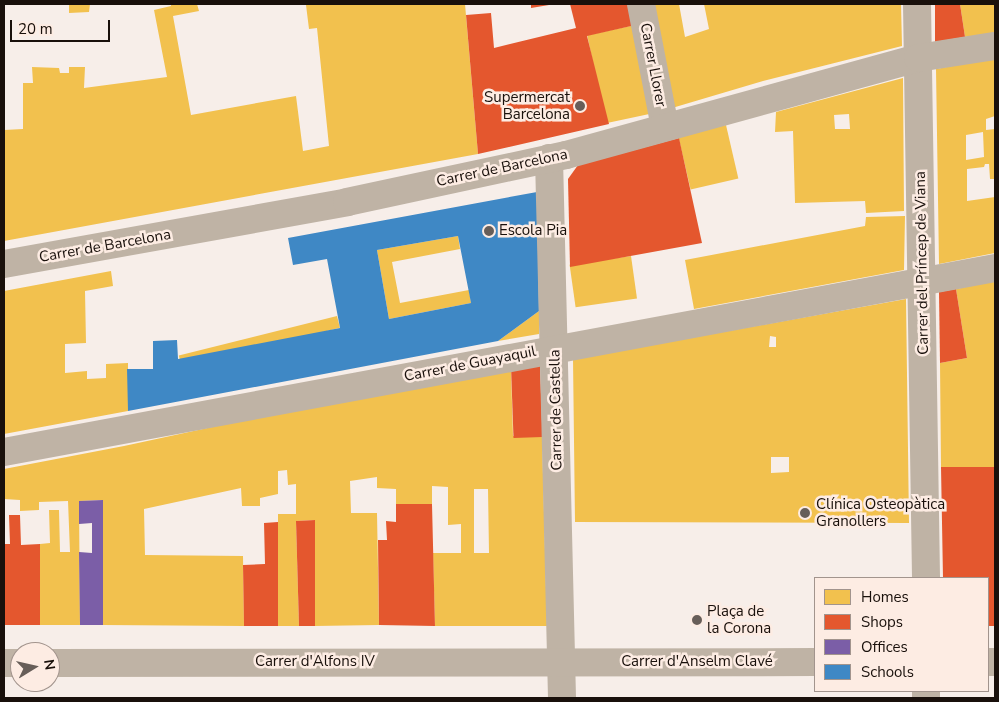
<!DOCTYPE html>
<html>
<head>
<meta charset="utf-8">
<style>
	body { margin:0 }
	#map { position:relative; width:999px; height:702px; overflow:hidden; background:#f7eee9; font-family:"Nunito Sans",sans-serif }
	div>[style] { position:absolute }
	.homes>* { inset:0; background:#f2c14e; transform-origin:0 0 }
	.shops>* { inset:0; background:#e4572e; transform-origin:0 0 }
	.offices>* { inset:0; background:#7b5ea7 }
	.schools>* { inset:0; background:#3f88c5 }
	.minor>* { height:28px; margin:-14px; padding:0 14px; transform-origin:14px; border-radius:14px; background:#bfb3a5 }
	.dots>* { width:14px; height:14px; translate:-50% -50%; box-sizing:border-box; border:2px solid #fdece3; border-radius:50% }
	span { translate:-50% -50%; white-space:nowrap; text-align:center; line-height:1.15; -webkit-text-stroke:5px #fdece3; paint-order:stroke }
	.street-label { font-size:15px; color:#19100b }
	.poi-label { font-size:15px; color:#19100b }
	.right { translate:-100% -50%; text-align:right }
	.left { translate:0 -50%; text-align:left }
	.frame { position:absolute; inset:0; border:5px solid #19100b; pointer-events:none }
	.legend { position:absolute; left:814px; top:577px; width:175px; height:115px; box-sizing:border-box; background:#fdece3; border:1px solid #a2948d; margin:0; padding:6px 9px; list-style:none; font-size:15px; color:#19100b }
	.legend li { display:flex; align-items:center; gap:10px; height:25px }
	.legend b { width:25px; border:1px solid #a2948d }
	.north { position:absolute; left:10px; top:642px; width:50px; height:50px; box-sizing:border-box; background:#fdece3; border:1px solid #a2948d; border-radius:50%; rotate:81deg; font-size:14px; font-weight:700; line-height:20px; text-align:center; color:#19100b }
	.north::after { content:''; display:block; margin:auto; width:18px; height:22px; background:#675e59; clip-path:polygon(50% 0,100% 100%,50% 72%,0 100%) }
	.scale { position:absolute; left:10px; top:20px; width:100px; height:22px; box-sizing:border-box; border:2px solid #19100b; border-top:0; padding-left:6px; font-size:15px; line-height:18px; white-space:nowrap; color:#19100b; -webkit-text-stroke:4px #fdece3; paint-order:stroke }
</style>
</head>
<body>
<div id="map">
	<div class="homes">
		<i style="clip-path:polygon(69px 4px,90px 4px,89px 12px,69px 13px)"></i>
		<i style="clip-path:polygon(171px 4px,197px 4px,199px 11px,173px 16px,191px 115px,296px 96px,303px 151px,329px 146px,317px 28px,309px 29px,306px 5px,465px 4px,478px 154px,4px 241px,4px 130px,23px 129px,23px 83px,33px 83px,32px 67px,59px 68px,60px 73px,69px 73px,69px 67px,85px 67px,84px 88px,167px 77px,154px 10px,171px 6px)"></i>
		<i style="clip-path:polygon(651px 4px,679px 4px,685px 37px,709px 29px,704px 4px,901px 4px,902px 46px,763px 81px,672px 108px)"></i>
		<i style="clip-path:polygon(960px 4px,995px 4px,995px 33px,965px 37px)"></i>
		<i style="left:640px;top:24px;width:90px;height:54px;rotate:78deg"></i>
		<i style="clip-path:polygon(evenodd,995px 58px,995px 116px,986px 119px,986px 130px,995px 129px,995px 179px,990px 179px,989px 164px,985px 164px,984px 167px,967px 169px,967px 201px,995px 197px,995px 253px,939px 264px,936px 69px,995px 58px,983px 132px,984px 157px,966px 160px,966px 135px,983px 132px)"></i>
		<i style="clip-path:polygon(evenodd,903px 78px,904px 211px,866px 213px,865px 201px,795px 203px,793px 131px,775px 132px,776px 112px,903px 78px,849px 114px,850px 129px,835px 129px,834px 115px,849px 114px)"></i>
		<i style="left:726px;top:125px;width:55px;height:49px;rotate:77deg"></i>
		<i style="clip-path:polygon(905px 216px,904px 270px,694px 309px,685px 260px,865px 226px,866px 217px)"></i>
		<i style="clip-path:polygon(458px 236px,460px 249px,392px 262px,400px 303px,469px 290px,471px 303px,389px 319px,377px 250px)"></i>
		<i style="left:631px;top:256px;width:43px;height:62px;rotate:82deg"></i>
		<i style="clip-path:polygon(111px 271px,113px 286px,85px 291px,86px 343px,65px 344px,65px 373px,87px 371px,87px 379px,106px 378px,106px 364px,128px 363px,128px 411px,4px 434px,4px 291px)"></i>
		<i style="clip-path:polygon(995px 281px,995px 467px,941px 467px,940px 363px,967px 358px,956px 289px)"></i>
		<i style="clip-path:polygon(evenodd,906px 299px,909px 523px,575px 522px,573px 359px,906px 299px,770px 336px,776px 337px,776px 347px,769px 347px,770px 336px,906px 299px,771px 457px,789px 457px,789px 472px,771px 473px,771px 457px)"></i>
		<i style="clip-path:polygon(539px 311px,539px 334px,498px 341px)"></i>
		<i style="left:337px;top:316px;width:12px;height:163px;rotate:76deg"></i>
		<i style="clip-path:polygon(evenodd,511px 371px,513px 436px,542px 437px,547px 626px,435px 626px,433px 553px,461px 553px,461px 524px,448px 525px,448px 487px,432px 486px,432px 504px,396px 504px,396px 489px,377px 488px,377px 477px,350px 481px,351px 513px,377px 513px,379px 625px,315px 626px,315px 520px,296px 521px,299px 626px,278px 626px,278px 514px,296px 514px,296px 484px,288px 485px,287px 470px,278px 471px,278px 494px,260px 498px,260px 506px,242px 506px,241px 488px,144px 509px,145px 555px,243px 556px,244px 626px,103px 625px,103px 500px,79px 501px,80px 625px,40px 625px,40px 544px,50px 543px,49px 510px,59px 510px,60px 552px,70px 552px,68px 501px,39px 502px,39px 510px,20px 511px,20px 500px,4px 499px,4px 469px,124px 446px,240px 421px,511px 371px,474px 489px,488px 489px,489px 553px,474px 553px,474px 489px)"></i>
	</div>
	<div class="shops">
		<i style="clip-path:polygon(531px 4px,549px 4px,549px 5px,531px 8px)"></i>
		<i style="clip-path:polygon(570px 4px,636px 4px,640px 24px,587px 36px,609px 124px,478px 154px,466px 15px,491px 13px,494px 48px,576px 28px)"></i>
		<i style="clip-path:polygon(935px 4px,960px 4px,965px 37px,935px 42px)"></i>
		<i style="clip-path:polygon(679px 138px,702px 243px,570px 267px,568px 179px,578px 165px)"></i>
		<i style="clip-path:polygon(956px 289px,967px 358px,940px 363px,939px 292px)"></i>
		<i style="left:540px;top:366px;width:71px;height:29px;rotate:88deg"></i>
		<i style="clip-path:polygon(941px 467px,995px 467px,995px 626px,988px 626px,988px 578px,943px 578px)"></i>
		<i style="clip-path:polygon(396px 504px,432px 504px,435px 626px,379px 625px,378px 540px,387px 540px,386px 521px,396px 522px)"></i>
		<i style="clip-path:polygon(9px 515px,20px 515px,21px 545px,40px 544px,40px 625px,4px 625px,4px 544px,10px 544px)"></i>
		<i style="clip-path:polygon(315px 520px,315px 626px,299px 626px,296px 521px)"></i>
		<i style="clip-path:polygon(278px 522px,278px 626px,244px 626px,243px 565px,265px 564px,264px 523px)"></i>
	</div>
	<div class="offices">
		<i style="clip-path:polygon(103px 500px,103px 625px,80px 625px,79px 552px,92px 553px,92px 523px,79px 524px,79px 501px)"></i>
	</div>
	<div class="schools">
		<i style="clip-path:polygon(evenodd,537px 192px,539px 311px,498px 341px,128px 411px,127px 369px,153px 369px,153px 341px,177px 340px,178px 359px,340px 328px,327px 259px,293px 265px,288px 238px,537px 192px,458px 236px,471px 303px,389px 319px,377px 250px,458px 236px)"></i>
	</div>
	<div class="minor">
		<i style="left:641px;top:4px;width:125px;rotate:79deg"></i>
		<i style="left:917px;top:4px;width:574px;rotate:89.1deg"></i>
		<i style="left:549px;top:158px;width:540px;rotate:88.62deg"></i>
		<i style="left:4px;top:264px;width:349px;rotate:-10.2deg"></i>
		<i style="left:347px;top:202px;width:224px;rotate:-12.1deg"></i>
		<i style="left:566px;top:155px;width:365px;rotate:-15.4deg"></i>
		<i style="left:918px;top:58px;width:78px;rotate:-8.9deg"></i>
		<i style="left:4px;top:452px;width:1008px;rotate:-10.52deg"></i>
		<i style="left:988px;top:662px;width:7px"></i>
		<i style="left:4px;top:663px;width:16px"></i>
		<i style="left:50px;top:663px;width:765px;rotate:-0.07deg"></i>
		<i style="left:926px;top:691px;width:7px;rotate:90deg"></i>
	</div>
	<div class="dots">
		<i style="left:580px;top:106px;background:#675e59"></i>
		<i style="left:489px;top:231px;background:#675e59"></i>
		<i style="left:805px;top:513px;background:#675e59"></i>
		<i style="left:697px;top:620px;background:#675e59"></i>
	</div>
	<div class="street-label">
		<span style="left:653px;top:65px;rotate:79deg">Carrer Llorer</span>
		<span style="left:502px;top:168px;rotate:-12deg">Carrer de Barcelona</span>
		<span style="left:105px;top:246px;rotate:-10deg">Carrer de Barcelona</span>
		<span style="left:922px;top:263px;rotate:-91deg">Carrer del Príncep de Viana</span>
		<span style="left:470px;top:364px;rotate:-11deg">Carrer de Guayaquil</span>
		<span style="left:556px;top:410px;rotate:-91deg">Carrer de Castella</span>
		<span style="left:315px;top:662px">Carrer d'Alfons IV</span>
		<span style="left:697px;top:662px">Carrer d'Anselm Clavé</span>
	</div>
	<div class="poi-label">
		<span class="right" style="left:570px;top:106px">Supermercat<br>Barcelona</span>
		<span class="left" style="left:499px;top:231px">Escola Pia</span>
		<span class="left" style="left:816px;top:513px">Clínica Osteopàtica<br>Granollers</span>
		<span class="left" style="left:707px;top:620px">Plaça de<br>la Corona</span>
	</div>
	<div class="frame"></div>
	<ul class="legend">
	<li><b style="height:14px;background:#f2c14e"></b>Homes</li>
	<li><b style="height:14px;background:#e4572e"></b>Shops</li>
	<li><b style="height:14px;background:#7b5ea7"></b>Offices</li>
	<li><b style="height:14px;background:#3f88c5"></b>Schools</li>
	</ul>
	<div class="north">N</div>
	<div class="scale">20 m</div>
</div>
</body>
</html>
